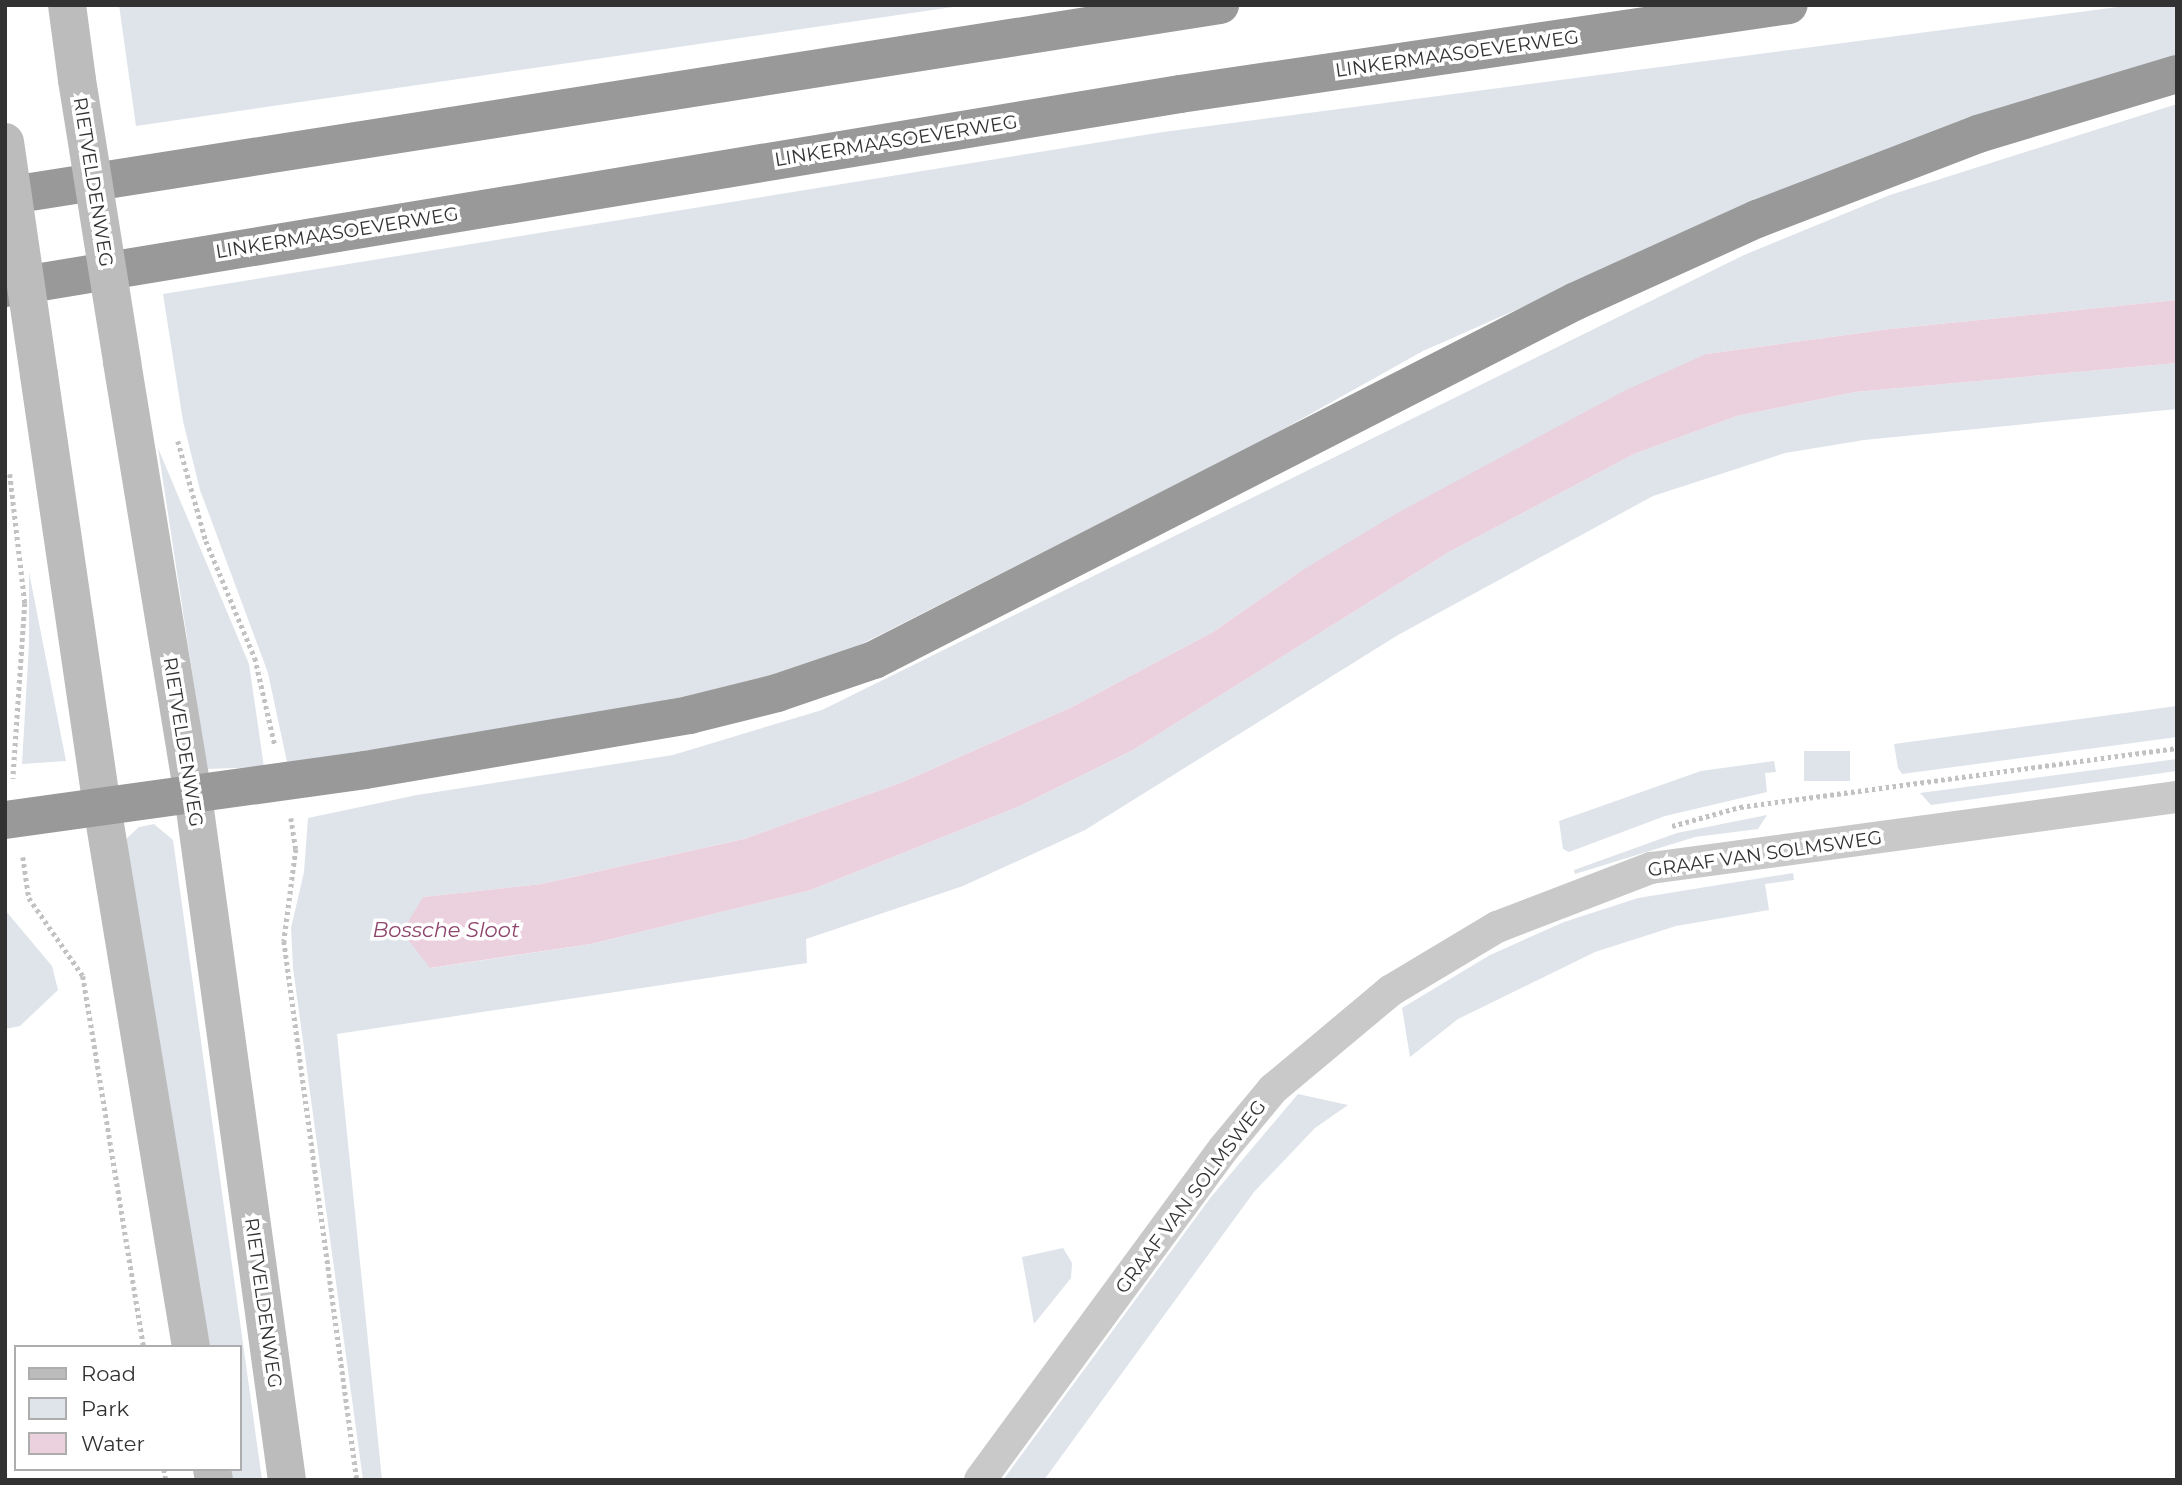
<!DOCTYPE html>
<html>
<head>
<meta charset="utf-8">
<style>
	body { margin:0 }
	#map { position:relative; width:2182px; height:1485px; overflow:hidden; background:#fff; font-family:Montserrat,sans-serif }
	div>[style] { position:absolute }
	.green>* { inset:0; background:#dee4ea; transform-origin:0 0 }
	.water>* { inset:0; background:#ebd0de }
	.path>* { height:4.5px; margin-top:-2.25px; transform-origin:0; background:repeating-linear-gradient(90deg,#c2c2c2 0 3.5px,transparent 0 7px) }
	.street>* { height:32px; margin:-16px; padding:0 16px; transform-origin:16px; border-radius:16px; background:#c9c9c9 }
	.secondary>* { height:38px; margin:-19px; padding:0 19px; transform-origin:19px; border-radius:19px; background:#bcbcbc }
	.highway>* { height:38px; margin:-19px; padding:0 19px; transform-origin:19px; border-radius:19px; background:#999 }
	.secondary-bridge>* { height:38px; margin:-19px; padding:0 19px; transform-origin:19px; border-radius:19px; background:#bcbcbc }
	span { translate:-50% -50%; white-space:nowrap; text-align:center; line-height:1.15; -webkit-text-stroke:7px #fff; paint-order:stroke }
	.street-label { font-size:19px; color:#323232 }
	.water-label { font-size:21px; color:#8e456c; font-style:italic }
	.frame { position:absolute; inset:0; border:7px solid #323232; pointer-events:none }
	.legend { position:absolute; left:14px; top:1345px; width:228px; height:126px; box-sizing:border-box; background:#fff; border:2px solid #adadad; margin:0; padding:9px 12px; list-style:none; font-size:21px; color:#323232 }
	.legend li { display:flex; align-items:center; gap:14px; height:35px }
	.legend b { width:35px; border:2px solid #adadad }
</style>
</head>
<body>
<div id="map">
	<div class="green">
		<i style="clip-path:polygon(119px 5px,967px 5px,136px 126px)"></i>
		<i style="clip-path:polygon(2133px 5px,2177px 5px,2177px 55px,1681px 237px,1423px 351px,1262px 441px,848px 651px,750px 686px,654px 710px,287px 762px,268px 673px,200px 490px,183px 421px,163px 294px,1163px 132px)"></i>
		<i style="clip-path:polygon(2177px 104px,2177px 300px,1890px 329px,1706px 354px,1301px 571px,1213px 632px,1072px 707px,903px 782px,744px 839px,541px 884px,423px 897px,431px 968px,591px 944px,811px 890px,1020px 806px,1133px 750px,1449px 552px,1634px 454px,1737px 416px,1855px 392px,2177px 363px,2177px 409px,1864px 440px,1785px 453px,1653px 496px,1398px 635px,1085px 830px,963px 886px,806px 939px,807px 963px,337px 1034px,382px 1480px,363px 1480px,293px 968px,291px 928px,304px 872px,308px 818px,417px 795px,673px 755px,822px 710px,1744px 255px,1890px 195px)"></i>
		<i style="clip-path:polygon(158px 448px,249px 664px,264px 767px,207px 769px)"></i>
		<i style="clip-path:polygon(29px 572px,66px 761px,22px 764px,29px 644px)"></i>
		<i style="clip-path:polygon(2177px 706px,2177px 737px,1902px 774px,1898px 768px,1894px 744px)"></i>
		<i style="left:1850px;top:751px;width:30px;height:46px;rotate:90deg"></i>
		<i style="clip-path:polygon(2177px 759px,2177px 771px,1931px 805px,1920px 793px)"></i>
		<i style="clip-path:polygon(1774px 761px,1776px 772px,1765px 773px,1767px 792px,1665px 816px,1569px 852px,1563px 849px,1559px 821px,1701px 771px)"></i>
		<i style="clip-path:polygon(1767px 815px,1758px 829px,1695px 837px,1575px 874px,1574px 870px,1677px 833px)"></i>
		<i style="clip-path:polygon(154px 824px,173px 840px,262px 1480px,224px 1480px,222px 1469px,240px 1469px,240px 1347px,202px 1347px,124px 853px,127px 838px,139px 827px)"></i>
		<i style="clip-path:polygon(1793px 873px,1794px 880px,1765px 884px,1769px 910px,1676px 926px,1595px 952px,1458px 1019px,1410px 1057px,1402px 1008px,1490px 955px,1564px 922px,1638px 898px)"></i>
		<i style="clip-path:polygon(5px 910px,52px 966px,58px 990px,20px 1026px,5px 1029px)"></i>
		<i style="clip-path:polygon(1298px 1094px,1348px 1105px,1315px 1128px,1254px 1192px,1044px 1480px,1003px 1480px,1211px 1197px)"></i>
		<i style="clip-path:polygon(1063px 1248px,1072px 1263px,1071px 1278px,1034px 1324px,1022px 1257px)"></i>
	</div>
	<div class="water">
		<i style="clip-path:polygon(2177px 300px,2177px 363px,1855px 392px,1737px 416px,1634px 454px,1449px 552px,1133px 750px,1020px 806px,811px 890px,591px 944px,430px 968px,402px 932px,423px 897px,541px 884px,744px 839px,903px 782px,1072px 707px,1213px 632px,1301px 571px,1399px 512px,1624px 391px,1706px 354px,1890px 329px)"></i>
	</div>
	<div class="path">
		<i style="left:178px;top:441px;width:104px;rotate:74.4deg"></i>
		<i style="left:206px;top:541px;width:127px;rotate:67.3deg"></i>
		<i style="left:255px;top:658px;width:89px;rotate:77.1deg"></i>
		<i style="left:10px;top:474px;width:130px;rotate:83.4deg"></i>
		<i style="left:25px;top:603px;width:176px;rotate:93.9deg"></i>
		<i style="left:291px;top:818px;width:31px;rotate:81deg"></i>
		<i style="left:296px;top:849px;width:93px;rotate:97.4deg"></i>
		<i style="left:284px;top:941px;width:544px;rotate:82.29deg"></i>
		<i style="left:1672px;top:826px;width:71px;rotate:-15.6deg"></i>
		<i style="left:1740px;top:807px;width:441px;rotate:-7.7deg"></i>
		<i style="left:23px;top:857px;width:41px;rotate:81.7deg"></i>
		<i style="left:29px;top:898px;width:95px;rotate:55.3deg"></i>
		<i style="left:83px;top:976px;width:376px;rotate:80.7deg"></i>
		<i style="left:164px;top:1469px;width:11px;rotate:80deg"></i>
	</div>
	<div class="street">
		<i style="left:980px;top:1480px;width:412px;rotate:-53.7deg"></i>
		<i style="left:1224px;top:1148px;width:77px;rotate:-50.3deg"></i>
		<i style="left:1273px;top:1089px;width:153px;rotate:-39.9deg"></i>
		<i style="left:1390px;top:991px;width:125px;rotate:-30.9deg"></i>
		<i style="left:1497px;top:927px;width:165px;rotate:-21deg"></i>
		<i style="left:1651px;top:868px;width:531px;rotate:-7.69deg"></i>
	</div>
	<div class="secondary">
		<i style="left:67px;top:5px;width:76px;rotate:82.4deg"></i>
		<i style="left:122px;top:362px;width:439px;rotate:80.7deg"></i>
		<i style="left:193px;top:795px;width:691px;rotate:82.19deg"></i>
		<i style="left:39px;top:375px;width:436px;rotate:81.7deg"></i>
		<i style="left:102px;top:806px;width:548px;rotate:80.66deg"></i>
		<i style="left:212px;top:1469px;width:11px;rotate:80deg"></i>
	</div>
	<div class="highway">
		<i style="left:5px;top:196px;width:1230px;rotate:-8.93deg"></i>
		<i style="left:5px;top:288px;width:1191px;rotate:-9.38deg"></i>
		<i style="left:1180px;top:94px;width:615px;rotate:-8.31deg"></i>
		<i style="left:5px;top:820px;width:363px;rotate:-7.9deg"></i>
		<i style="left:365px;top:770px;width:329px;rotate:-9.6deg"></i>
		<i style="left:689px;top:715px;width:91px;rotate:-14deg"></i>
		<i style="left:777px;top:693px;width:102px;rotate:-18.8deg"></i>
		<i style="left:874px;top:660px;width:788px;rotate:-27.09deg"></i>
		<i style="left:1576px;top:301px;width:199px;rotate:-24.4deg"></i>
		<i style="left:1757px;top:219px;width:237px;rotate:-21deg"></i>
		<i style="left:1978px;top:134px;width:208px;rotate:-16.8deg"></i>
	</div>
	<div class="secondary-bridge">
		<i style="left:77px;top:80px;width:286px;rotate:80.9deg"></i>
		<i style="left:5px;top:142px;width:235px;rotate:81.7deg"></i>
	</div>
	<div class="street-label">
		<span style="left:1457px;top:54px;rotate:-8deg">LINKERMAASOEVERWEG</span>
		<span style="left:896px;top:141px;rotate:-9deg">LINKERMAASOEVERWEG</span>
		<span style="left:93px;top:182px;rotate:81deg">RIETVELDENWEG</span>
		<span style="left:337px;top:233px;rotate:-9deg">LINKERMAASOEVERWEG</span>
		<span style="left:183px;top:742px;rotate:81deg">RIETVELDENWEG</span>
		<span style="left:1765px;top:854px;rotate:-8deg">GRAAF VAN SOLMSWEG</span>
		<span style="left:1191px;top:1197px;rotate:-53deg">GRAAF VAN SOLMSWEG</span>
		<span style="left:263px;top:1303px;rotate:82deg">RIETVELDENWEG</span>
	</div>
	<div class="water-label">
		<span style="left:446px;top:930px">Bossche Sloot</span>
	</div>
	<div class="frame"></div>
	<ul class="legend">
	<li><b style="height:9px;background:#bcbcbc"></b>Road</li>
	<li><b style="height:19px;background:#dee4ea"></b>Park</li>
	<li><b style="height:19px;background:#ebd0de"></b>Water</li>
	</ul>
</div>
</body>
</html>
